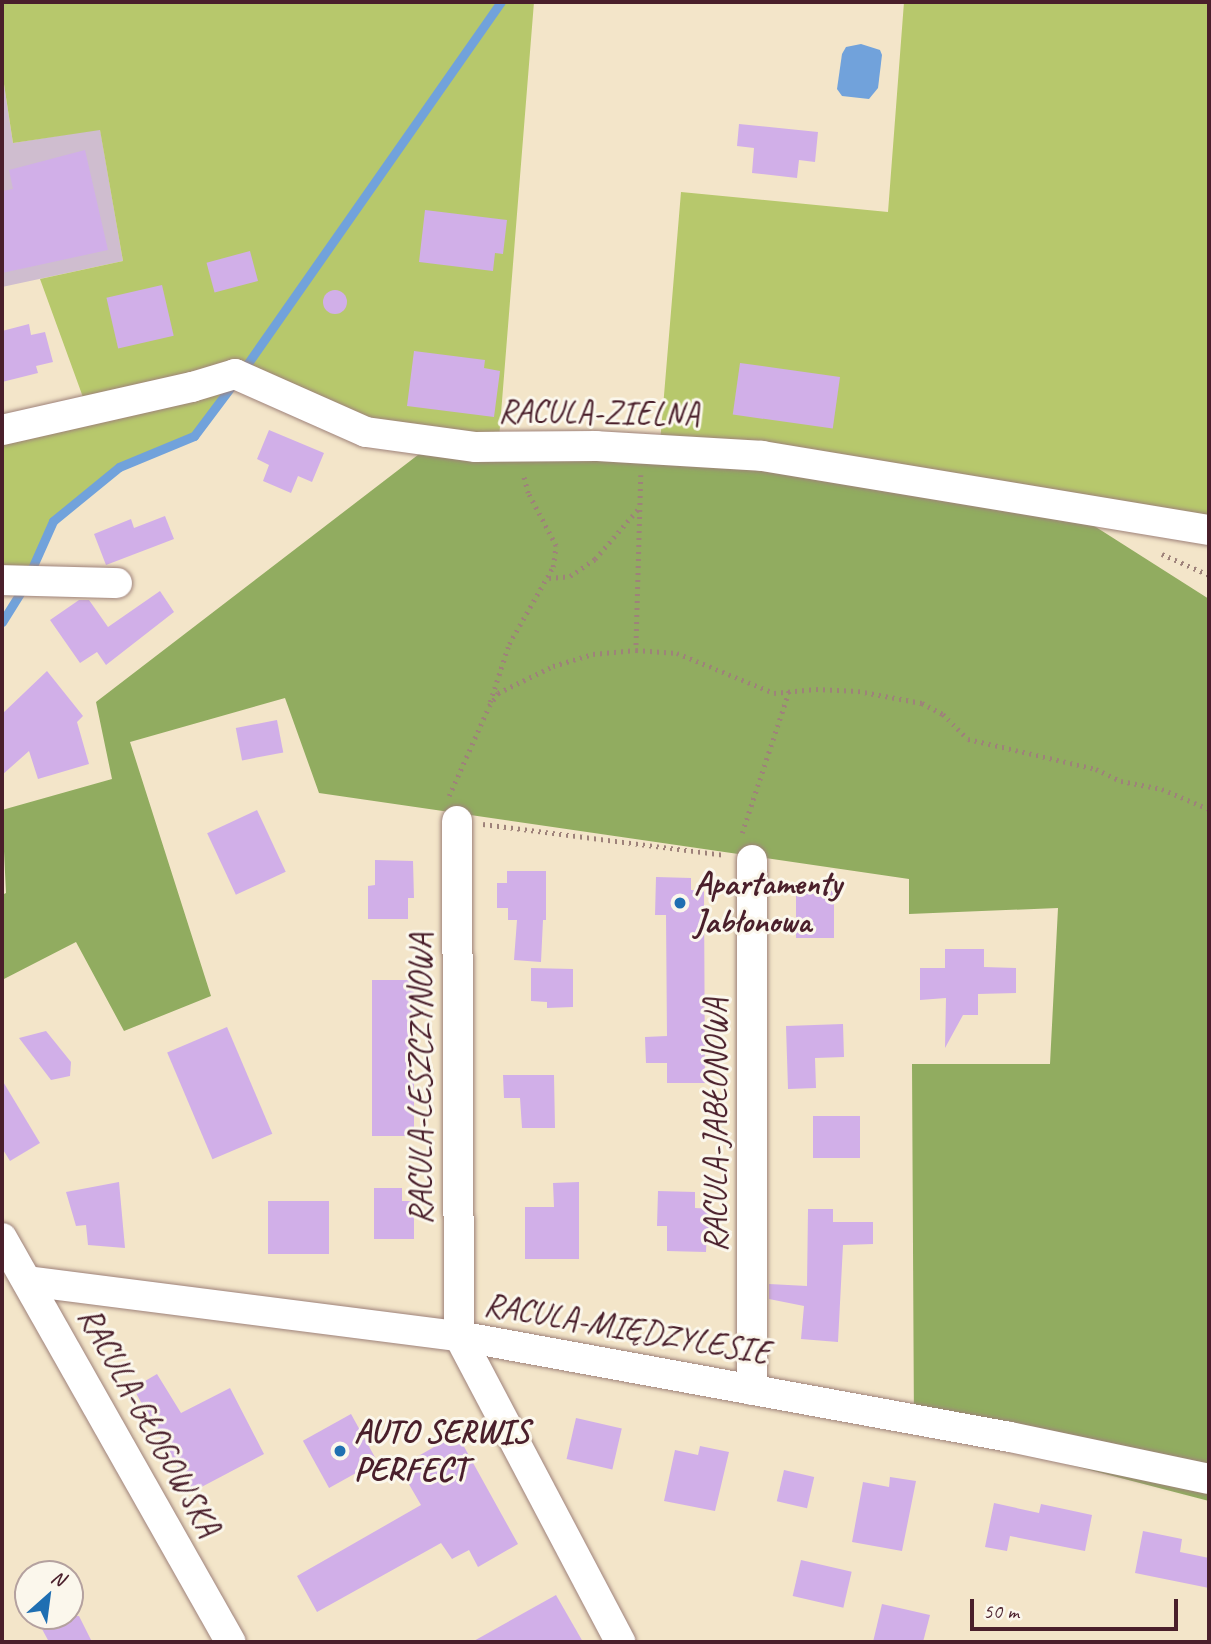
<!DOCTYPE html>
<html>
<head>
<meta charset="utf-8">
<style>
	body { margin:0 }
	#map { position:relative; width:1211px; height:1644px; overflow:hidden; background:#f3e5c9; font-family:Caveat,sans-serif }
	div>[style] { position:absolute }
	.industrial>* { inset:0; background:#cfbdcf }
	.green>* { inset:0; background:#b7c86c }
	.forest>* { inset:0; background:#91ac60 }
	.water>* { inset:0; background:#71a2db }
	.stream>* { height:9px; margin:-4.5px; padding:0 4.5px; transform-origin:4.5px; border-radius:4.5px; background:#71a2db }
	.building>* { inset:0; background:#d1afe8; transform-origin:0 0 }
	.round { border-radius:50% }
	.path>* { height:4.5px; margin-top:-2.25px; transform-origin:0; background:repeating-linear-gradient(90deg,#9e827a 0 2px,transparent 0 7px) }
	.roads { filter:drop-shadow(0 0 2px #9e827a) drop-shadow(0 0 2px #9e827a) }
	.minor>* { height:30px; margin:-15px; padding:0 15px; transform-origin:15px; border-radius:15px; background:#fff }
	.dots>* { width:19px; height:19px; translate:-50% -50%; box-sizing:border-box; border:4px solid #fbf7ec; border-radius:50% }
	span { translate:-50% -50%; white-space:nowrap; text-align:center; line-height:1.15; -webkit-text-stroke:6px #fbf7ec; paint-order:stroke }
	.street-label { font-size:33px; color:#4a1f2b }
	.poi-label { font-size:33px; color:#4a1f2b; font-weight:700 }
	.left { translate:0 -50%; text-align:left }
	.frame { position:absolute; inset:0; border:4px solid #4a1f2b; pointer-events:none }
	.north { position:absolute; left:14px; top:1560px; width:70px; height:70px; box-sizing:border-box; background:#fbf7ec; border:2px solid #b4a19f; border-radius:50%; rotate:28deg; font-size:19px; font-weight:700; line-height:28px; text-align:center; color:#4a1f2b }
	.north::after { content:''; display:block; margin:auto; width:24px; height:32px; background:#1f6fb2; clip-path:polygon(50% 0,100% 100%,50% 72%,0 100%) }
	.scale { position:absolute; left:970px; top:1599px; width:208px; height:32px; box-sizing:border-box; border:4px solid #4a1f2b; border-top:0; padding-left:9px; font-size:21px; line-height:24px; white-space:nowrap; color:#4a1f2b; -webkit-text-stroke:5px #fbf7ec; paint-order:stroke }
</style>
</head>
<body>
<div id="map">
	<div class="industrial">
		<i style="clip-path:polygon(2px 71px,13px 143px,100px 129px,123px 261px,2px 287px)"></i>
	</div>
	<div class="green">
		<i style="clip-path:polygon(2px 2px,534px 2px,498px 451px,427px 448px,238px 378px,194px 436px,119px 467px,53px 521px,23px 586px,2px 591px,2px 444px,92px 422px,40px 279px,123px 261px,100px 130px,13px 143px,2px 71px)"></i>
		<i style="clip-path:polygon(904px 2px,1209px 2px,1209px 526px,659px 455px,681px 192px,888px 212px)"></i>
	</div>
	<div class="forest">
		<i style="clip-path:polygon(427px 448px,659px 455px,1066px 508px,1209px 599px,1209px 1501px,994px 1445px,914px 1430px,912px 1064px,1050px 1064px,1058px 908px,909px 914px,909px 879px,319px 793px,285px 698px,130px 742px,211px 996px,124px 1031px,76px 942px,2px 980px,2px 895px,6px 893px,2px 810px,112px 779px,96px 702px)"></i>
	</div>
	<div class="water">
		<i style="clip-path:polygon(861px 44px,880px 50px,882px 55px,878px 88px,869px 99px,842px 96px,837px 89px,842px 54px,846px 47px)"></i>
	</div>
	<div class="stream">
		<i style="left:241px;top:373px;width:453px;rotate:-55deg"></i>
		<i style="left:29px;top:575px;width:59px;rotate:-66deg"></i>
		<i style="left:53px;top:521px;width:85px;rotate:-39.3deg"></i>
		<i style="left:119px;top:467px;width:81px;rotate:-22.5deg"></i>
		<i style="left:194px;top:436px;width:65px;rotate:-53.1deg"></i>
		<i style="left:2px;top:622px;width:40px;rotate:-58deg"></i>
	</div>
	<div class="building">
		<i style="clip-path:polygon(739px 124px,818px 132px,815px 162px,799px 160px,797px 178px,752px 173px,754px 148px,737px 146px)"></i>
		<i style="clip-path:polygon(85px 150px,108px 250px,2px 273px,2px 191px,13px 189px,9px 170px)"></i>
		<i style="clip-path:polygon(425px 210px,507px 220px,503px 254px,495px 253px,493px 271px,419px 262px)"></i>
		<i style="left:250px;top:251px;width:31px;height:45px;rotate:75deg"></i>
		<i style="left:162px;top:285px;width:52px;height:57px;rotate:77deg"></i>
		<i class="round" style="left:323px;top:290px;width:24px;height:24px"></i>
		<i style="clip-path:polygon(29px 324px,31px 335px,45px 332px,53px 362px,36px 366px,38px 373px,2px 382px,2px 331px)"></i>
		<i style="clip-path:polygon(414px 351px,485px 360px,484px 368px,500px 371px,494px 417px,407px 406px)"></i>
		<i style="left:740px;top:363px;width:101px;height:52px;rotate:8deg"></i>
		<i style="clip-path:polygon(269px 430px,324px 453px,312px 482px,298px 476px,291px 493px,263px 481px,269px 465px,257px 459px)"></i>
		<i style="clip-path:polygon(165px 516px,174px 539px,106px 565px,94px 534px,131px 519px,134px 528px)"></i>
		<i style="clip-path:polygon(160px 591px,174px 612px,106px 665px,97px 652px,80px 663px,50px 620px,79px 600px,89px 600px,108px 627px)"></i>
		<i style="clip-path:polygon(47px 671px,83px 716px,77px 722px,89px 764px,38px 779px,29px 751px,2px 775px,2px 714px)"></i>
		<i style="left:277px;top:720px;width:33px;height:42px;rotate:79deg"></i>
		<i style="left:257px;top:810px;width:68px;height:55px;rotate:65deg"></i>
		<i style="clip-path:polygon(375px 860px,413px 861px,414px 898px,408px 898px,408px 919px,368px 919px,368px 886px,375px 885px)"></i>
		<i style="clip-path:polygon(507px 871px,546px 871px,546px 920px,543px 920px,541px 962px,514px 960px,517px 920px,508px 920px,508px 908px,497px 908px,497px 883px,507px 883px)"></i>
		<i style="clip-path:polygon(656px 877px,691px 878px,691px 890px,704px 891px,705px 1083px,667px 1083px,667px 1063px,646px 1063px,645px 1037px,667px 1036px,666px 915px,655px 915px)"></i>
		<i style="left:796px;top:891px;width:38px;height:47px"></i>
		<i style="clip-path:polygon(945px 949px,984px 949px,984px 967px,1016px 968px,1016px 993px,978px 994px,978px 1015px,963px 1015px,945px 1048px,946px 998px,920px 1000px,920px 968px,945px 968px)"></i>
		<i style="clip-path:polygon(531px 968px,573px 969px,573px 1007px,547px 1008px,547px 1002px,531px 1001px)"></i>
		<i style="left:372px;top:980px;width:42px;height:156px"></i>
		<i style="clip-path:polygon(843px 1024px,844px 1057px,815px 1058px,816px 1088px,788px 1089px,786px 1026px)"></i>
		<i style="left:227px;top:1027px;width:116px;height:65px;rotate:67deg"></i>
		<i style="clip-path:polygon(46px 1031px,71px 1062px,70px 1076px,51px 1080px,19px 1038px)"></i>
		<i style="clip-path:polygon(503px 1075px,554px 1075px,555px 1128px,522px 1128px,520px 1098px,504px 1098px)"></i>
		<i style="clip-path:polygon(2px 1080px,40px 1143px,10px 1161px,2px 1148px)"></i>
		<i style="left:860px;top:1116px;width:42px;height:47px;rotate:90deg"></i>
		<i style="clip-path:polygon(119px 1182px,125px 1248px,88px 1245px,86px 1225px,76px 1226px,66px 1192px)"></i>
		<i style="clip-path:polygon(579px 1182px,579px 1259px,525px 1259px,525px 1207px,554px 1207px,553px 1183px)"></i>
		<i style="clip-path:polygon(374px 1188px,402px 1188px,402px 1201px,414px 1201px,414px 1239px,374px 1239px)"></i>
		<i style="clip-path:polygon(658px 1191px,695px 1192px,695px 1208px,713px 1209px,713px 1225px,707px 1230px,706px 1252px,667px 1251px,667px 1226px,657px 1226px)"></i>
		<i style="left:268px;top:1201px;width:61px;height:53px"></i>
		<i style="clip-path:polygon(808px 1209px,833px 1209px,833px 1222px,873px 1222px,873px 1244px,843px 1245px,838px 1342px,801px 1339px,804px 1306px,769px 1299px,769px 1284px,807px 1286px)"></i>
		<i style="clip-path:polygon(157px 1374px,181px 1413px,230px 1388px,264px 1454px,192px 1492px,133px 1388px)"></i>
		<i style="left:351px;top:1414px;width:54px;height:55px;rotate:61deg"></i>
		<i style="left:576px;top:1418px;width:47px;height:42px;rotate:13deg"></i>
		<i style="clip-path:polygon(457px 1434px,518px 1544px,478px 1567px,469px 1550px,452px 1559px,441px 1543px,317px 1612px,297px 1576px,421px 1505px,399px 1467px)"></i>
		<i style="clip-path:polygon(700px 1446px,729px 1452px,715px 1511px,664px 1501px,675px 1450px,698px 1455px)"></i>
		<i style="left:784px;top:1470px;width:31px;height:32px;rotate:13deg"></i>
		<i style="clip-path:polygon(890px 1477px,916px 1481px,902px 1551px,852px 1542px,863px 1482px,889px 1487px)"></i>
		<i style="clip-path:polygon(994px 1503px,1039px 1513px,1041px 1504px,1092px 1515px,1085px 1551px,1010px 1536px,1007px 1551px,985px 1547px)"></i>
		<i style="clip-path:polygon(1143px 1531px,1182px 1539px,1180px 1552px,1209px 1558px,1209px 1588px,1135px 1573px)"></i>
		<i style="left:801px;top:1560px;width:52px;height:37px;rotate:13deg"></i>
		<i style="clip-path:polygon(556px 1595px,583px 1642px,472px 1642px)"></i>
		<i style="clip-path:polygon(882px 1604px,930px 1615px,923px 1642px,873px 1642px)"></i>
		<i style="clip-path:polygon(35px 1616px,79px 1616px,92px 1642px,49px 1642px)"></i>
	</div>
	<div class="path">
		<i style="left:641px;top:475px;width:175px;rotate:91.6deg"></i>
		<i style="left:636px;top:650px;width:41px;rotate:4.2deg"></i>
		<i style="left:677px;top:653px;width:105px;rotate:22.4deg"></i>
		<i style="left:774px;top:693px;width:42px;rotate:-5.4deg"></i>
		<i style="left:816px;top:689px;width:42px;rotate:2.7deg"></i>
		<i style="left:858px;top:691px;width:65px;rotate:10.6deg"></i>
		<i style="left:922px;top:703px;width:24px;rotate:28deg"></i>
		<i style="left:943px;top:714px;width:35px;rotate:45deg"></i>
		<i style="left:968px;top:739px;width:131px;rotate:13.2deg"></i>
		<i style="left:1096px;top:769px;width:28px;rotate:26deg"></i>
		<i style="left:1121px;top:781px;width:42px;rotate:11deg"></i>
		<i style="left:1162px;top:789px;width:51px;rotate:23.1deg"></i>
		<i style="left:1162px;top:554px;width:51px;rotate:24.1deg"></i>
		<i style="left:549px;top:578px;width:21px;rotate:-5deg"></i>
		<i style="left:570px;top:576px;width:30px;rotate:-34deg"></i>
		<i style="left:595px;top:559px;width:67px;rotate:-49.2deg"></i>
		<i style="left:490px;top:702px;width:61px;rotate:-71.9deg"></i>
		<i style="left:509px;top:644px;width:89px;rotate:-60.3deg"></i>
		<i style="left:553px;top:567px;width:21px;rotate:-82deg"></i>
		<i style="left:556px;top:546px;width:60px;rotate:-117.8deg"></i>
		<i style="left:528px;top:493px;width:20px;rotate:-105deg"></i>
		<i style="left:449px;top:796px;width:98px;rotate:-66deg"></i>
		<i style="left:489px;top:706px;width:16px;rotate:-55deg"></i>
		<i style="left:498px;top:693px;width:61px;rotate:-26.1deg"></i>
		<i style="left:553px;top:666px;width:42px;rotate:-16.7deg"></i>
		<i style="left:593px;top:654px;width:43px;rotate:-5.3deg"></i>
		<i style="left:483px;top:824px;width:243px;rotate:7.3deg"></i>
		<i style="left:742px;top:833px;width:150px;rotate:-71.7deg"></i>
	</div>
	<div class="roads">
		<div class="minor">
			<i style="left:2px;top:430px;width:195px;rotate:-12.8deg"></i>
			<i style="left:192px;top:387px;width:45px;rotate:-16.8deg"></i>
			<i style="left:235px;top:374px;width:143px;rotate:23.9deg"></i>
			<i style="left:366px;top:432px;width:111px;rotate:7.8deg"></i>
			<i style="left:476px;top:447px;width:120px;rotate:-0.5deg"></i>
			<i style="left:596px;top:446px;width:166px;rotate:3.4deg"></i>
			<i style="left:762px;top:456px;width:453px;rotate:9.4deg"></i>
			<i style="left:2px;top:580px;width:115px;rotate:1.5deg"></i>
			<i style="left:457px;top:821px;width:515px;rotate:89.78deg"></i>
			<i style="left:459px;top:1336px;width:346px;rotate:62.2deg"></i>
			<i style="left:2px;top:1238px;width:464px;rotate:60.5deg"></i>
			<i style="left:27px;top:1281px;width:435px;rotate:7.3deg"></i>
			<i style="left:459px;top:1336px;width:560px;rotate:10.39deg"></i>
			<i style="left:1010px;top:1437px;width:203px;rotate:11.9deg"></i>
			<i style="left:752px;top:1390px;width:530px;rotate:-90deg"></i>
		</div>
	</div>
	<div class="dots">
		<i style="left:680px;top:903px;background:#1f6fb2"></i>
		<i style="left:340px;top:1451px;background:#1f6fb2"></i>
	</div>
	<div class="street-label">
		<span style="left:599px;top:413px;rotate:1deg">RACULA-ZIELNA</span>
		<span style="left:421px;top:1079px;rotate:-90deg">RACULA-LESZCZYNOWA</span>
		<span style="left:716px;top:1125px;rotate:-90deg">RACULA-JABŁONOWA</span>
		<span style="left:627px;top:1329px;rotate:10deg">RACULA-MIĘDZYLESIE</span>
		<span style="left:149px;top:1422px;rotate:61deg">RACULA-GŁOGOWSKA</span>
	</div>
	<div class="poi-label">
		<span class="left" style="left:694px;top:903px">Apartamenty<br>Jabłonowa</span>
		<span class="left" style="left:354px;top:1451px">AUTO SERWIS<br>PERFECT</span>
	</div>
	<div class="frame"></div>
	<div class="north">N</div>
	<div class="scale">50 m</div>
</div>
</body>
</html>
